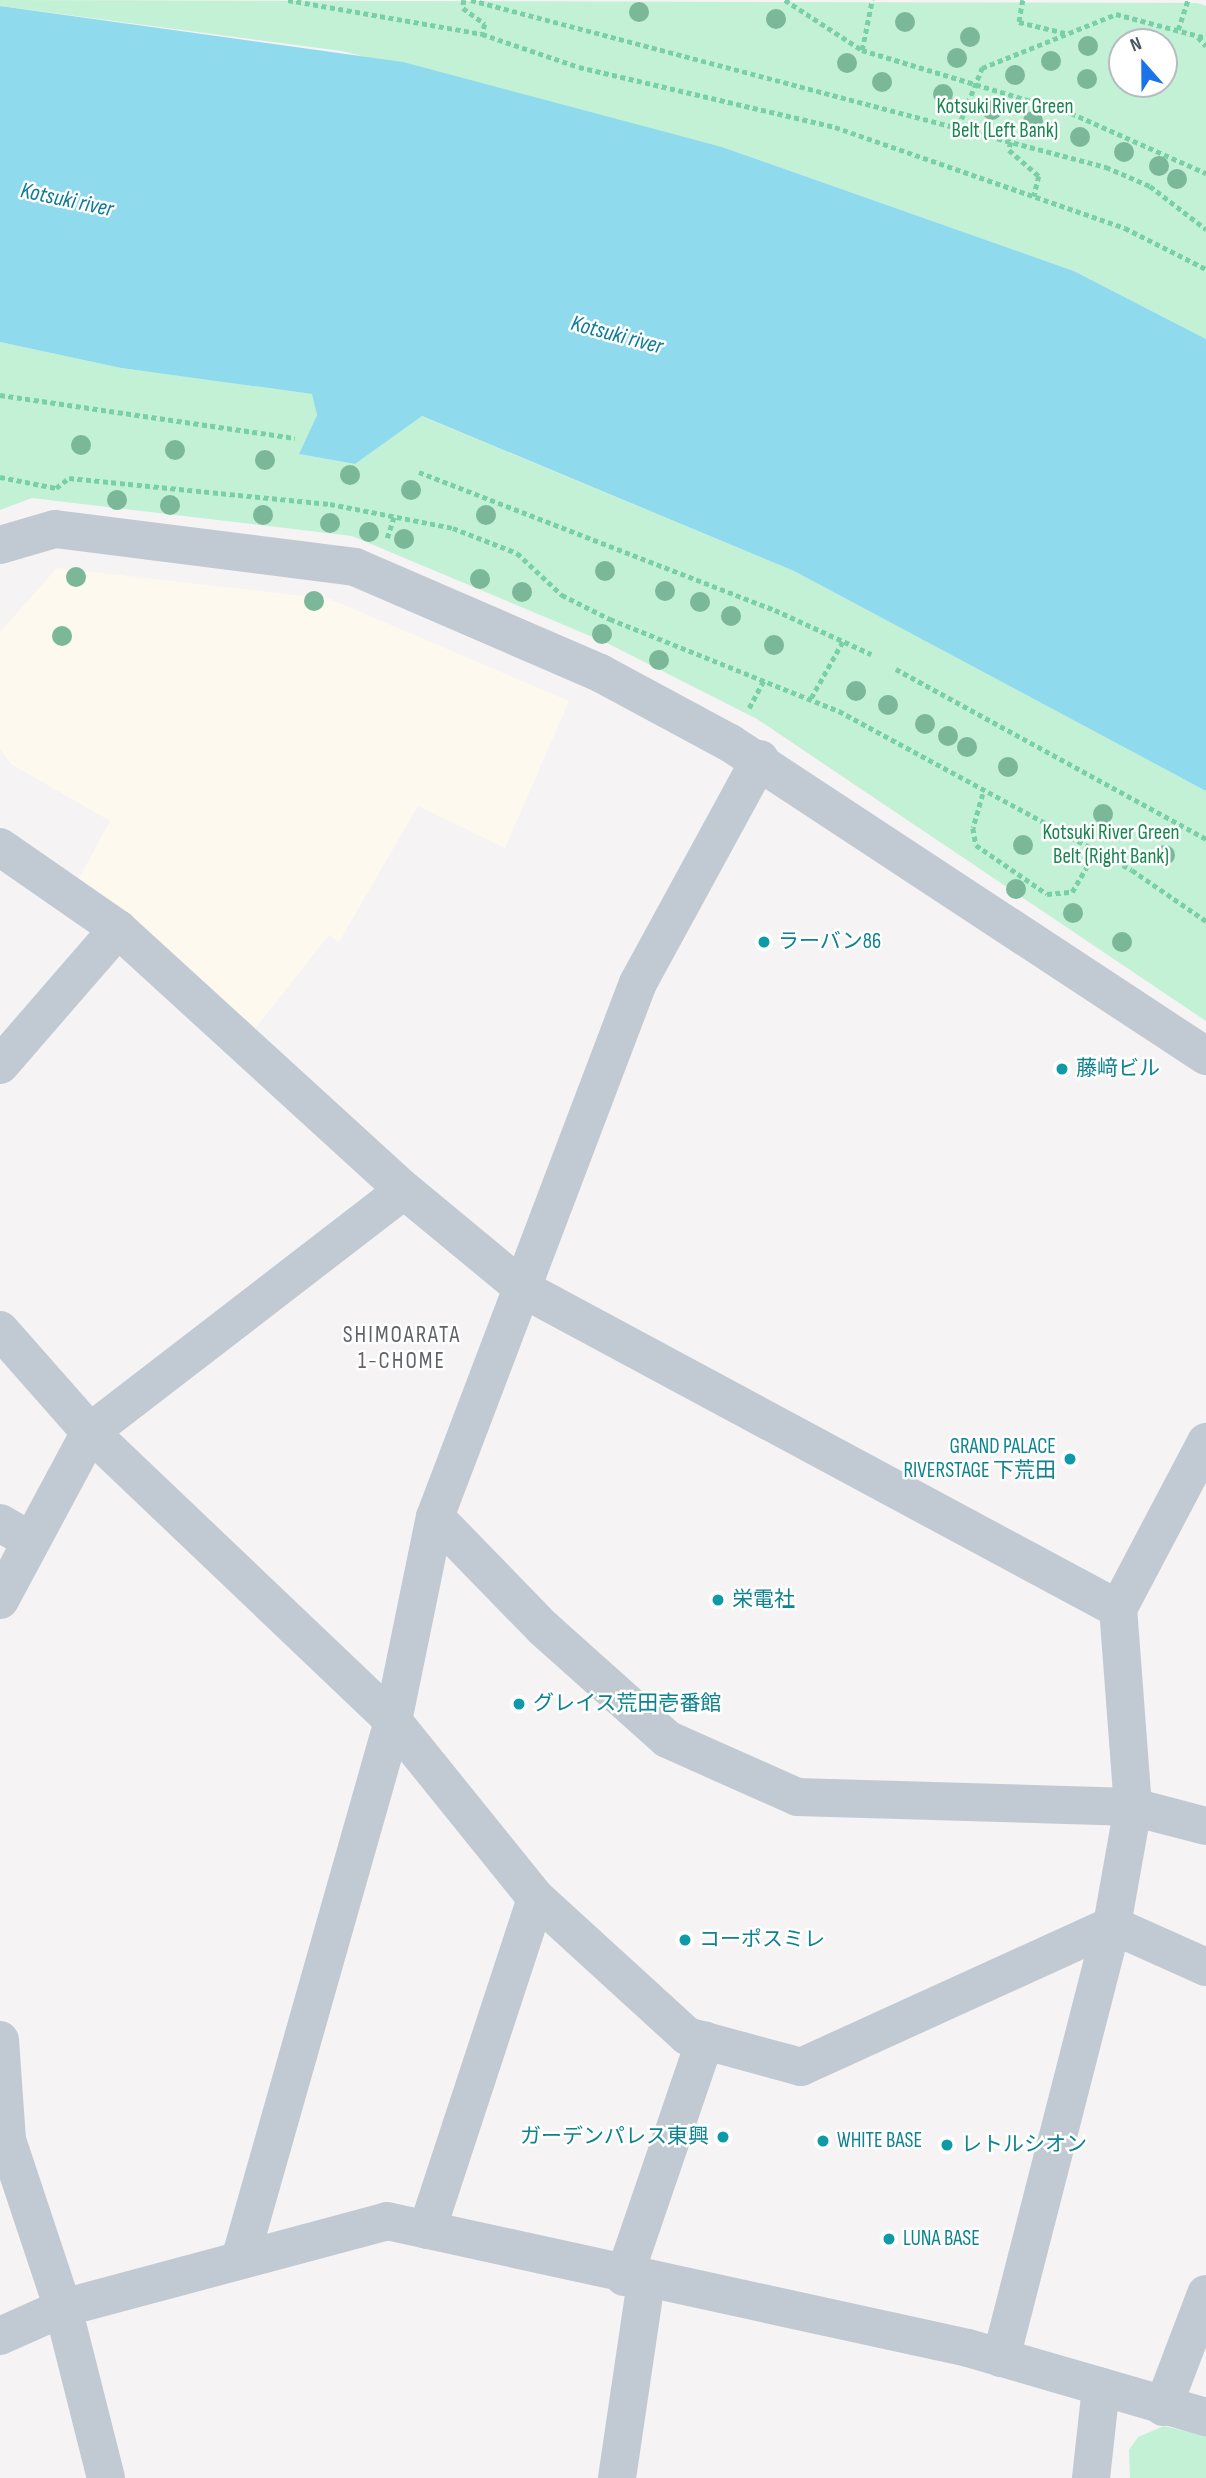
<!DOCTYPE html>
<html>
<head>
<meta charset="utf-8">
<style>
	body { margin:0 }
	#map { position:relative; width:1206px; height:2478px; overflow:hidden; background:#f5f3f3; font-family:"Sofia Sans Condensed","Noto Sans JP",sans-serif }
	div>[style] { position:absolute }
	.commercial>* { inset:0; background:#fdf9ef }
	.green>* { inset:0; background:#c3f1d5 }
	.water>* { inset:0; background:#90daee }
	.path>* { height:4.5px; margin-top:-2.25px; transform-origin:0; background:repeating-linear-gradient(90deg,#7ad0a6 0 5px,transparent 0 8.5px) }
	.minor>* { height:38px; margin:-19px; padding:0 19px; transform-origin:19px; border-radius:19px; background:#c1cad2 }
	.trees>* { width:20px; height:20px; margin:-10px; border-radius:50%; background:#7bb799 }
	.dots>* { width:19px; height:19px; translate:-50% -50%; box-sizing:border-box; border:4px solid #fff; border-radius:50% }
	span { translate:-50% -50%; white-space:nowrap; text-align:center; line-height:1.15; -webkit-text-stroke:5px #fff; paint-order:stroke }
	.park-label { font-size:21px; color:#17864f }
	.culture-label { font-size:21px; color:#0d838f }
	.left { translate:0 -50%; text-align:left }
	.right { translate:-100% -50%; text-align:right }
	.water-label { font-size:23px; color:#0c7c9b; font-style:italic }
	.neighbourhood-label { font-size:23px; color:#5f6368; letter-spacing:2px }
	.north { position:absolute; left:1108px; top:28px; width:70px; height:70px; box-sizing:border-box; background:#fff; border:2px solid #b7bbc0; border-radius:50%; rotate:339deg; font-size:19px; font-weight:700; line-height:28px; text-align:center; color:#4a5661 }
	.north::after { content:''; display:block; margin:auto; width:24px; height:32px; background:#1a73e8; clip-path:polygon(50% 0,100% 100%,50% 72%,0 100%) }
</style>
</head>
<body>
<div id="map">
	<div class="commercial">
		<i style="clip-path:polygon(57px 568px,330px 599px,569px 701px,505px 848px,418px 806px,339px 942px,329px 935px,254px 1030px,77px 882px,110px 821px,11px 764px,0 749px,0 632px)"></i>
	</div>
	<div class="green">
		<i style="clip-path:polygon(evenodd,0 0,1197px 3px,1206px 6px,1206px 339px,1074px 271px,722px 147px,342px 51px,0 6px,0 0,1122px 42px,1164px 42px,1164px 84px,1122px 84px,1122px 42px)"></i>
		<i style="clip-path:polygon(0 342px,121px 368px,313px 394px,317px 415px,299px 454px,355px 464px,421px 416px,794px 571px,1206px 791px,1206px 1021px,757px 719px,607px 643px,352px 536px,32px 498px,0 510px)"></i>
		<i style="clip-path:polygon(1164px 2426px,1206px 2436px,1206px 2478px,1130px 2478px,1129px 2450px,1138px 2437px)"></i>
	</div>
	<div class="water">
		<i style="clip-path:polygon(0 6px,403px 62px,722px 147px,1074px 271px,1206px 339px,1206px 791px,794px 571px,422px 416px,355px 464px,299px 454px,317px 415px,312px 394px,121px 368px,0 342px)"></i>
	</div>
	<div class="path">
		<i style="left:288px;top:0;width:197px;rotate:9.9deg"></i>
		<i style="left:482px;top:34px;width:102px;rotate:18.8deg"></i>
		<i style="left:579px;top:67px;width:263px;rotate:13.2deg"></i>
		<i style="left:835px;top:127px;width:307px;rotate:19.2deg"></i>
		<i style="left:1125px;top:228px;width:91px;rotate:26.8deg"></i>
		<i style="left:464px;top:0;width:8px;rotate:97deg"></i>
		<i style="left:463px;top:8px;width:27px;rotate:36deg"></i>
		<i style="left:485px;top:24px;width:10px;rotate:107deg"></i>
		<i style="left:471px;top:0;width:657px;rotate:14.73deg"></i>
		<i style="left:1106px;top:167px;width:48px;rotate:23.4deg"></i>
		<i style="left:1150px;top:186px;width:71px;rotate:37.5deg"></i>
		<i style="left:785px;top:0;width:92px;rotate:33deg"></i>
		<i style="left:862px;top:50px;width:218px;rotate:16.8deg"></i>
		<i style="left:1071px;top:113px;width:148px;rotate:24deg"></i>
		<i style="left:1023px;top:0;width:22px;rotate:100deg"></i>
		<i style="left:1019px;top:22px;width:47px;rotate:13.4deg"></i>
		<i style="left:1178px;top:30px;width:32px;rotate:-72deg"></i>
		<i style="left:1198px;top:37px;width:12px;rotate:48deg"></i>
		<i style="left:862px;top:50px;width:51px;rotate:-78.7deg"></i>
		<i style="left:958px;top:127px;width:64px;rotate:-67.9deg"></i>
		<i style="left:982px;top:68px;width:144px;rotate:-21.9deg"></i>
		<i style="left:1116px;top:14px;width:93px;rotate:14.9deg"></i>
		<i style="left:1011px;top:142px;width:8px;rotate:104deg"></i>
		<i style="left:1009px;top:150px;width:40px;rotate:41deg"></i>
		<i style="left:1039px;top:176px;width:21px;rotate:104deg"></i>
		<i style="left:0;top:395px;width:298px;rotate:8.3deg"></i>
		<i style="left:419px;top:472px;width:382px;rotate:21.2deg"></i>
		<i style="left:775px;top:610px;width:106px;rotate:24.6deg"></i>
		<i style="left:0;top:477px;width:57px;rotate:11.1deg"></i>
		<i style="left:56px;top:488px;width:16px;rotate:-38deg"></i>
		<i style="left:69px;top:478px;width:262px;rotate:5.7deg"></i>
		<i style="left:330px;top:504px;width:125px;rotate:11deg"></i>
		<i style="left:453px;top:528px;width:69px;rotate:21.3deg"></i>
		<i style="left:517px;top:553px;width:62px;rotate:43deg"></i>
		<i style="left:562px;top:595px;width:54px;rotate:26.6deg"></i>
		<i style="left:610px;top:619px;width:247px;rotate:21.9deg"></i>
		<i style="left:839px;top:711px;width:333px;rotate:28.5deg"></i>
		<i style="left:1132px;top:870px;width:90px;rotate:34.6deg"></i>
		<i style="left:387px;top:538px;width:23px;rotate:-72deg"></i>
		<i style="left:896px;top:669px;width:354px;rotate:28.7deg"></i>
		<i style="left:811px;top:698px;width:65px;rotate:-60.7deg"></i>
		<i style="left:749px;top:708px;width:32px;rotate:-62deg"></i>
		<i style="left:983px;top:794px;width:35px;rotate:106deg"></i>
		<i style="left:973px;top:828px;width:17px;rotate:80deg"></i>
		<i style="left:976px;top:845px;width:86px;rotate:34.6deg"></i>
		<i style="left:1047px;top:894px;width:25px;rotate:-5deg"></i>
		<i style="left:1072px;top:892px;width:48px;rotate:-59.7deg"></i>
	</div>
	<div class="minor">
		<i style="left:0;top:545px;width:57px;rotate:-16.2deg"></i>
		<i style="left:55px;top:529px;width:302px;rotate:7.2deg"></i>
		<i style="left:355px;top:567px;width:267px;rotate:23.4deg"></i>
		<i style="left:600px;top:673px;width:148px;rotate:28.3deg"></i>
		<i style="left:730px;top:743px;width:570px;rotate:33.33deg"></i>
		<i style="left:0;top:847px;width:144px;rotate:34.8deg"></i>
		<i style="left:118px;top:929px;width:387px;rotate:42.4deg"></i>
		<i style="left:404px;top:1190px;width:157px;rotate:39.6deg"></i>
		<i style="left:525px;top:1290px;width:673px;rotate:28.28deg"></i>
		<i style="left:0;top:1065px;width:180px;rotate:-49.1deg"></i>
		<i style="left:0;top:1330px;width:136px;rotate:48.6deg"></i>
		<i style="left:90px;top:1432px;width:419px;rotate:43.6deg"></i>
		<i style="left:393px;top:1721px;width:228px;rotate:51.1deg"></i>
		<i style="left:536px;top:1898px;width:205px;rotate:42.4deg"></i>
		<i style="left:687px;top:2036px;width:118px;rotate:15.2deg"></i>
		<i style="left:801px;top:2067px;width:342px;rotate:-24.5deg"></i>
		<i style="left:1112px;top:1925px;width:103px;rotate:24.1deg"></i>
		<i style="left:435px;top:1517px;width:155px;rotate:45.8deg"></i>
		<i style="left:543px;top:1628px;width:166px;rotate:41.8deg"></i>
		<i style="left:667px;top:1739px;width:142px;rotate:24deg"></i>
		<i style="left:797px;top:1797px;width:336px;rotate:1.7deg"></i>
		<i style="left:1133px;top:1807px;width:75px;rotate:14.6deg"></i>
		<i style="left:0;top:1523px;width:34px;rotate:30deg"></i>
		<i style="left:0;top:1600px;width:191px;rotate:-61.8deg"></i>
		<i style="left:90px;top:1432px;width:396px;rotate:-37.6deg"></i>
		<i style="left:0;top:2040px;width:100px;rotate:86deg"></i>
		<i style="left:7px;top:2140px;width:177px;rotate:71.6deg"></i>
		<i style="left:63px;top:2308px;width:175px;rotate:75.8deg"></i>
		<i style="left:427px;top:2230px;width:349px;rotate:-71.8deg"></i>
		<i style="left:241px;top:2256px;width:556px;rotate:-74.14deg"></i>
		<i style="left:393px;top:1721px;width:208px;rotate:-78.4deg"></i>
		<i style="left:435px;top:1517px;width:571px;rotate:-69.19deg"></i>
		<i style="left:638px;top:983px;width:255px;rotate:-61.4deg"></i>
		<i style="left:624px;top:2277px;width:250px;rotate:-71.1deg"></i>
		<i style="left:0;top:2336px;width:69px;rotate:-24deg"></i>
		<i style="left:63px;top:2308px;width:335px;rotate:-15deg"></i>
		<i style="left:387px;top:2221px;width:595px;rotate:12.33deg"></i>
		<i style="left:968px;top:2348px;width:248px;rotate:16.2deg"></i>
		<i style="left:1001px;top:2358px;width:447px;rotate:-75.6deg"></i>
		<i style="left:1112px;top:1925px;width:120px;rotate:-79.9deg"></i>
		<i style="left:1133px;top:1807px;width:199px;rotate:-94.3deg"></i>
		<i style="left:1118px;top:1609px;width:189px;rotate:-62.2deg"></i>
		<i style="left:1163px;top:2407px;width:121px;rotate:-69.2deg"></i>
		<i style="left:617px;top:2478px;width:198px;rotate:-81.6deg"></i>
		<i style="left:1091px;top:2478px;width:92px;rotate:-83.7deg"></i>
	</div>
	<div class="trees">
		<i style="left:639px;top:12px"></i>
		<i style="left:776px;top:19px"></i>
		<i style="left:905px;top:22px"></i>
		<i style="left:970px;top:37px"></i>
		<i style="left:1088px;top:46px"></i>
		<i style="left:957px;top:58px"></i>
		<i style="left:1051px;top:61px"></i>
		<i style="left:847px;top:63px"></i>
		<i style="left:1015px;top:75px"></i>
		<i style="left:1087px;top:79px"></i>
		<i style="left:882px;top:82px"></i>
		<i style="left:943px;top:94px"></i>
		<i style="left:992px;top:110px"></i>
		<i style="left:1033px;top:121px"></i>
		<i style="left:1080px;top:137px"></i>
		<i style="left:1124px;top:152px"></i>
		<i style="left:1159px;top:166px"></i>
		<i style="left:1177px;top:179px"></i>
		<i style="left:81px;top:445px"></i>
		<i style="left:175px;top:450px"></i>
		<i style="left:265px;top:460px"></i>
		<i style="left:350px;top:475px"></i>
		<i style="left:411px;top:490px"></i>
		<i style="left:117px;top:500px"></i>
		<i style="left:170px;top:505px"></i>
		<i style="left:263px;top:515px"></i>
		<i style="left:486px;top:515px"></i>
		<i style="left:330px;top:523px"></i>
		<i style="left:369px;top:532px"></i>
		<i style="left:404px;top:539px"></i>
		<i style="left:605px;top:571px"></i>
		<i style="left:76px;top:577px"></i>
		<i style="left:480px;top:579px"></i>
		<i style="left:665px;top:591px"></i>
		<i style="left:522px;top:592px"></i>
		<i style="left:314px;top:601px"></i>
		<i style="left:700px;top:602px"></i>
		<i style="left:731px;top:616px"></i>
		<i style="left:602px;top:634px"></i>
		<i style="left:62px;top:636px"></i>
		<i style="left:774px;top:645px"></i>
		<i style="left:659px;top:660px"></i>
		<i style="left:856px;top:691px"></i>
		<i style="left:888px;top:705px"></i>
		<i style="left:925px;top:724px"></i>
		<i style="left:948px;top:736px"></i>
		<i style="left:967px;top:747px"></i>
		<i style="left:1008px;top:767px"></i>
		<i style="left:1103px;top:814px"></i>
		<i style="left:1023px;top:845px"></i>
		<i style="left:1165px;top:855px"></i>
		<i style="left:1016px;top:889px"></i>
		<i style="left:1073px;top:913px"></i>
		<i style="left:1122px;top:942px"></i>
	</div>
	<div class="dots">
		<i style="left:764px;top:942px;background:#0f9aa8"></i>
		<i style="left:1062px;top:1069px;background:#0f9aa8"></i>
		<i style="left:1070px;top:1459px;background:#0f9aa8"></i>
		<i style="left:718px;top:1600px;background:#0f9aa8"></i>
		<i style="left:519px;top:1704px;background:#0f9aa8"></i>
		<i style="left:685px;top:1940px;background:#0f9aa8"></i>
		<i style="left:723px;top:2137px;background:#0f9aa8"></i>
		<i style="left:823px;top:2141px;background:#0f9aa8"></i>
		<i style="left:947px;top:2145px;background:#0f9aa8"></i>
		<i style="left:889px;top:2239px;background:#0f9aa8"></i>
	</div>
	<div class="park-label">
		<span style="left:1005px;top:119px">Kotsuki River Green<br>Belt (Left Bank)</span>
		<span style="left:1111px;top:845px">Kotsuki River Green<br>Belt (Right Bank)</span>
	</div>
	<div class="culture-label">
		<span class="left" style="left:778px;top:942px">ラーバン86</span>
		<span class="left" style="left:1076px;top:1069px">藤﨑ビル</span>
		<span class="right" style="left:1056px;top:1459px">GRAND PALACE<br>RIVERSTAGE 下荒田</span>
		<span class="left" style="left:732px;top:1600px">栄電社</span>
		<span class="left" style="left:533px;top:1704px">グレイス荒田壱番館</span>
		<span class="left" style="left:699px;top:1940px">コーポスミレ</span>
		<span class="right" style="left:709px;top:2137px">ガーデンパレス東興</span>
		<span class="left" style="left:837px;top:2141px">WHITE BASE</span>
		<span class="left" style="left:961px;top:2145px">レトルシオン</span>
		<span class="left" style="left:903px;top:2239px">LUNA BASE</span>
	</div>
	<div class="water-label">
		<span style="left:67px;top:200px;rotate:12deg">Kotsuki river</span>
		<span style="left:617px;top:335px;rotate:15deg">Kotsuki river</span>
	</div>
	<div class="neighbourhood-label">
		<span style="left:402px;top:1348px">SHIMOARATA<br>1-CHOME</span>
	</div>
	<div class="north">N</div>
</div>
</body>
</html>
